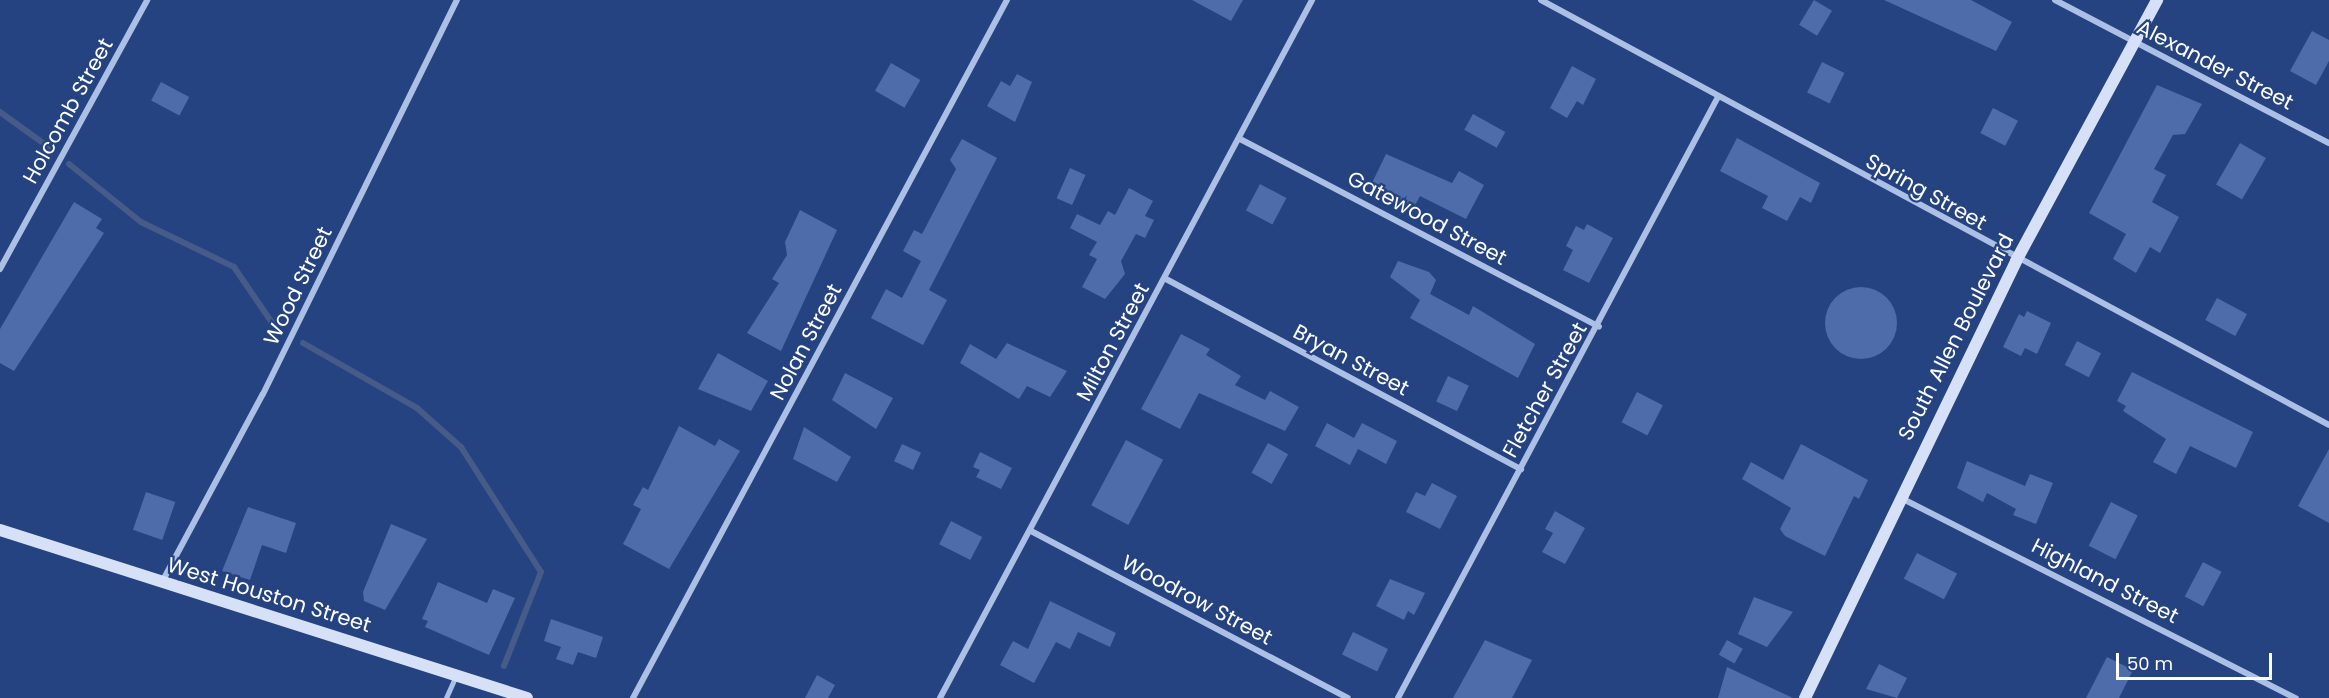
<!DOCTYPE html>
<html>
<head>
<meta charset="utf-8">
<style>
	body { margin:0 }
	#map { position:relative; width:2329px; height:698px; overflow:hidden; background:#254380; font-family:Poppins,sans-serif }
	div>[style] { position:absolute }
	.stream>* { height:6px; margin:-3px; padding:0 3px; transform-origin:3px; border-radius:3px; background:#465b88 }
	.building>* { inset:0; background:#4d6ca9; transform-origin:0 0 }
	.round { border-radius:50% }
	.lane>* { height:4.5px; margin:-2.25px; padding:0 2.25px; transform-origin:2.25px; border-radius:2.25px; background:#acc0e6 }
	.street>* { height:6px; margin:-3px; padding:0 3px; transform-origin:3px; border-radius:3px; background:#acc0e6 }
	.secondary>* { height:12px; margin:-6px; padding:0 6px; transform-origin:6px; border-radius:6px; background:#d6e0f6 }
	span { translate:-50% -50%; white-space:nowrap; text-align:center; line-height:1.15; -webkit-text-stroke:4.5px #254380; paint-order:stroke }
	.street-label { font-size:21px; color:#fff }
	.scale { position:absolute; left:2116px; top:653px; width:156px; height:27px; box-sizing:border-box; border:3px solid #fff; border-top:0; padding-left:8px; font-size:18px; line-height:21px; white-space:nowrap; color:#fff; -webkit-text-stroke:4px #254380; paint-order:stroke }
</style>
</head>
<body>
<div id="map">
	<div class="stream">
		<i style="left:0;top:112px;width:62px;rotate:35.8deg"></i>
		<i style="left:69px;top:164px;width:92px;rotate:38.9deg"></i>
		<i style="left:141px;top:222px;width:103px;rotate:25.8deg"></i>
		<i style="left:234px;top:267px;width:76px;rotate:55.7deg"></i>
		<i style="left:303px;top:343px;width:131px;rotate:29.7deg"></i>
		<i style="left:417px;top:408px;width:59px;rotate:41.6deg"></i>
		<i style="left:461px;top:447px;width:148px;rotate:57.4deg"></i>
		<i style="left:541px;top:572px;width:101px;rotate:111.5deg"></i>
	</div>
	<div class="building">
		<i style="clip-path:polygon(1192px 0,1243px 0,1231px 21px)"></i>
		<i style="left:1814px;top:0;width:21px;height:29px;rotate:31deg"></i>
		<i style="clip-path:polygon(1884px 0,1971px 0,2012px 22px,1996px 51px)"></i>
		<i style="clip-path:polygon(2312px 31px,2329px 40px,2329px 61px,2316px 85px,2290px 71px)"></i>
		<i style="left:1822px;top:62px;width:25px;height:34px;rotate:26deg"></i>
		<i style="left:891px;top:63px;width:34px;height:32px;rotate:30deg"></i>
		<i style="clip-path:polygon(1572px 66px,1596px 79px,1583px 105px,1577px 101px,1567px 118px,1550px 108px)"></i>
		<i style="clip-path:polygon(1017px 74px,1032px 82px,1015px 122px,987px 106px,1001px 81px,1010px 86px)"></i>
		<i style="left:161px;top:82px;width:32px;height:21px;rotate:28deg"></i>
		<i style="clip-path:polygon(2157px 85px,2202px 104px,2185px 134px,2173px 135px,2154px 169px,2166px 175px,2152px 202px,2179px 217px,2160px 253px,2150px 247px,2136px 273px,2113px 259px,2126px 234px,2089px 213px)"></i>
		<i style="left:1993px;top:108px;width:28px;height:28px;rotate:27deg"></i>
		<i style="left:1473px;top:114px;width:37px;height:18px;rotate:29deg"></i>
		<i style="clip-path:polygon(1737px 138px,1820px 183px,1811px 203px,1800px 197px,1787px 221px,1762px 208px,1768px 196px,1720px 171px)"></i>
		<i style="clip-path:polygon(962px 139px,997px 158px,929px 290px,947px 300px,923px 345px,871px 318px,886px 289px,902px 298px,921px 261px,903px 251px,914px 230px,922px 234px,956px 169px,950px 160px)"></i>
		<i style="left:2240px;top:143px;width:30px;height:48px;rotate:30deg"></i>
		<i style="clip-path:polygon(1386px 154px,1452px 183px,1459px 171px,1484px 185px,1466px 219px,1420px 196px,1413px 209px,1370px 187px)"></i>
		<i style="left:1070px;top:168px;width:17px;height:33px;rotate:24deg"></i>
		<i style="left:1260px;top:184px;width:30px;height:30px;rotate:28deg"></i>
		<i style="clip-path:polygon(1129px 188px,1153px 201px,1145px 216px,1154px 220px,1145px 238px,1136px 234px,1121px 261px,1125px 274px,1105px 299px,1082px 287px,1097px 259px,1089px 255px,1097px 242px,1070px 228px,1077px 214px,1100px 225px,1108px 211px,1115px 215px)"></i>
		<i style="clip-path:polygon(74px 202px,102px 219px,96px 228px,104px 233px,14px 371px,0 363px,0 329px)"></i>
		<i style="clip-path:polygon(800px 210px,837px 230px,781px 351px,747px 333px,779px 283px,772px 279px,787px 255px,785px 242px)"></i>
		<i style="clip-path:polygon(1587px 224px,1613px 238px,1589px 283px,1563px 270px,1573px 250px,1566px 246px,1576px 226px,1584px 230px)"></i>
		<i style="clip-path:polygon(1398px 261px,1429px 272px,1436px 280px,1430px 294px,1469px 315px,1473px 306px,1535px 344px,1518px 378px,1410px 318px,1420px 300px,1390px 277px)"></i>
		<i class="round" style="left:1825px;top:287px;width:72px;height:72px"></i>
		<i style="left:2217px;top:298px;width:34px;height:25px;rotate:28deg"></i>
		<i style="clip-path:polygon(2027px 311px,2051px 323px,2037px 354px,2025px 348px,2021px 356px,2003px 347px,2019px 314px,2024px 317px)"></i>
		<i style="clip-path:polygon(1181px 334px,1210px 349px,1206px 355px,1241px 376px,1235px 385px,1265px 400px,1270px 391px,1299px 407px,1285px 431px,1199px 393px,1180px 429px,1141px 409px)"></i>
		<i style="left:2077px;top:341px;width:27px;height:27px;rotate:27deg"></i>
		<i style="clip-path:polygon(1007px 343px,1067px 371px,1050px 397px,1027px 386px,1019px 399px,960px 363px,970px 344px,996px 359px)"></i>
		<i style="clip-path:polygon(718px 353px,768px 381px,751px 411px,698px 389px)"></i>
		<i style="clip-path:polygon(2132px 372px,2253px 432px,2236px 468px,2190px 446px,2176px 474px,2153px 462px,2166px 439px,2123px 411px,2126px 406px,2117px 401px)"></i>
		<i style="clip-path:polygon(845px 373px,893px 398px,876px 429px,832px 400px)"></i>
		<i style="left:1448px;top:376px;width:23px;height:28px;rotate:25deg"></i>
		<i style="left:1637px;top:392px;width:29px;height:34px;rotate:27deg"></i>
		<i style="clip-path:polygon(1327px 423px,1354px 438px,1362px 423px,1397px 441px,1386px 464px,1358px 449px,1350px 465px,1315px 446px)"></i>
		<i style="clip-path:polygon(679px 426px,715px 446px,719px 439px,740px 451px,669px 569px,623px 544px,641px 509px,633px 505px,643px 487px,648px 490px)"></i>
		<i style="clip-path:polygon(804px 427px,851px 457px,837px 482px,793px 459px)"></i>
		<i style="left:1126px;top:440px;width:42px;height:74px;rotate:28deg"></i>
		<i style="left:1268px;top:443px;width:23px;height:34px;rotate:29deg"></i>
		<i style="left:902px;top:444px;width:21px;height:19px;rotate:25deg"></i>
		<i style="clip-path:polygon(1801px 444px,1868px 480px,1859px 499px,1854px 496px,1825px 556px,1785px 536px,1780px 529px,1791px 508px,1742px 479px,1751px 462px,1783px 480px)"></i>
		<i style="clip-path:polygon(2329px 449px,2329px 523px,2298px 506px)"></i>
		<i style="clip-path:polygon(980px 452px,1012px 468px,1001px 489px,976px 477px,980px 470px,973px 467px)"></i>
		<i style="clip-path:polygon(1967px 461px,2025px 486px,2030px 474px,2053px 483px,2036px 524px,2013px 515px,2016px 509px,1987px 493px,1983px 502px,1957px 488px)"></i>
		<i style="clip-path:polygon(1432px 483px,1457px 496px,1440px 529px,1406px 512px,1416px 492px,1425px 496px)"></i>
		<i style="left:146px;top:492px;width:31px;height:40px;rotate:19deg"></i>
		<i style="left:2111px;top:502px;width:30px;height:49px;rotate:27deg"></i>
		<i style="clip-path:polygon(248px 507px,296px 523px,286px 553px,262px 545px,250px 580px,222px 571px)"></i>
		<i style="clip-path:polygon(1555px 511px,1585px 528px,1565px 564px,1542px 552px,1553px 533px,1545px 529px)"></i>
		<i style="left:951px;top:521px;width:35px;height:26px;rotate:27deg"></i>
		<i style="clip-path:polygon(391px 524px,427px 539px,385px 610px,364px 601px,363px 592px)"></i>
		<i style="left:1917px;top:553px;width:45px;height:29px;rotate:27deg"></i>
		<i style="left:2203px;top:562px;width:21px;height:39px;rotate:28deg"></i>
		<i style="clip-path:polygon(1390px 579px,1425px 593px,1414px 615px,1408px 611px,1404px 620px,1376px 606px)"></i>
		<i style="clip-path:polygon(438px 582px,487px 603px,493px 589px,515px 598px,489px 655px,425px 627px,428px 621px,422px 619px)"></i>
		<i style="clip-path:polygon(1754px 597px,1793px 612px,1767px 647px,1738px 634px)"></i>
		<i style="clip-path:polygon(1050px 601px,1116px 633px,1110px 647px,1078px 632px,1070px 649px,1056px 642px,1034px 683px,1000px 665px,1013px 641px,1028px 649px)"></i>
		<i style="clip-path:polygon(551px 619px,603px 637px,596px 658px,578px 652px,573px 665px,556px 659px,561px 647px,544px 641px)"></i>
		<i style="left:1353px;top:632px;width:39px;height:25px;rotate:26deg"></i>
		<i style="clip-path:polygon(1485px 640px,1532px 660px,1512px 698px,1453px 698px)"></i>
		<i style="left:1727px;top:640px;width:18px;height:17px;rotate:29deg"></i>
		<i style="clip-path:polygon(2107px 657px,2133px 670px,2119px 698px,2086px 698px)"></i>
		<i style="clip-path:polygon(1879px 664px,1907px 678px,1897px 698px,1866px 689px)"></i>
		<i style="clip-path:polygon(1727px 667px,1793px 698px,1718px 698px)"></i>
		<i style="clip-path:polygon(817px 675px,835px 685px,828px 698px,805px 698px)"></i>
	</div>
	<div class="lane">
		<i style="left:446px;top:698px;width:24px;rotate:-66deg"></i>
	</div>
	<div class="street">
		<i style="left:1541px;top:0;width:895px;rotate:28.34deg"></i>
		<i style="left:2055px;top:0;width:309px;rotate:27.6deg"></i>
		<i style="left:1240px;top:139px;width:405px;rotate:27.6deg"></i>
		<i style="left:0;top:269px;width:307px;rotate:-61.3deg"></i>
		<i style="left:1166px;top:279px;width:403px;rotate:28.2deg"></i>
		<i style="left:1901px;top:498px;width:443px;rotate:26.9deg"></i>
		<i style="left:1031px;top:531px;width:358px;rotate:27.8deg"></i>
		<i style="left:162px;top:582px;width:213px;rotate:-61.8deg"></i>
		<i style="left:263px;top:394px;width:439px;rotate:-63.8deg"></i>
		<i style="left:633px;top:698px;width:792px;rotate:-61.82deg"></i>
		<i style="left:940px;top:698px;width:791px;rotate:-61.94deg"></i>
		<i style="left:1398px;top:698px;width:681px;rotate:-61.97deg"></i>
	</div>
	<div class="secondary">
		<i style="left:0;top:530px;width:553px;rotate:17.68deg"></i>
		<i style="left:1805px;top:698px;width:485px;rotate:-64.2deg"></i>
		<i style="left:2016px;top:261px;width:297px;rotate:-61.6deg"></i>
	</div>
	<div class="street-label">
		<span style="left:2215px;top:65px;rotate:27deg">Alexander Street</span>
		<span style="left:68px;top:111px;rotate:-61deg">Holcomb Street</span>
		<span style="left:1926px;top:192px;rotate:29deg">Spring Street</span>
		<span style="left:1427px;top:218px;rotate:28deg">Gatewood Street</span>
		<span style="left:298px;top:286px;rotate:-64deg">Wood Street</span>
		<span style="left:1956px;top:337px;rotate:-63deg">South Allen Boulevard</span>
		<span style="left:806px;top:342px;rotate:-62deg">Nolan Street</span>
		<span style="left:1113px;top:342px;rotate:-62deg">Milton Street</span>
		<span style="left:1351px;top:360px;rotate:28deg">Bryan Street</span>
		<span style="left:1545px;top:390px;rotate:-61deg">Fletcher Street</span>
		<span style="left:2105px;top:581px;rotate:27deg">Highland Street</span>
		<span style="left:269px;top:595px;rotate:17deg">West Houston Street</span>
		<span style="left:1197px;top:600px;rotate:28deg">Woodrow Street</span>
	</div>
	<div class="scale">50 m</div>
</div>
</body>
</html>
